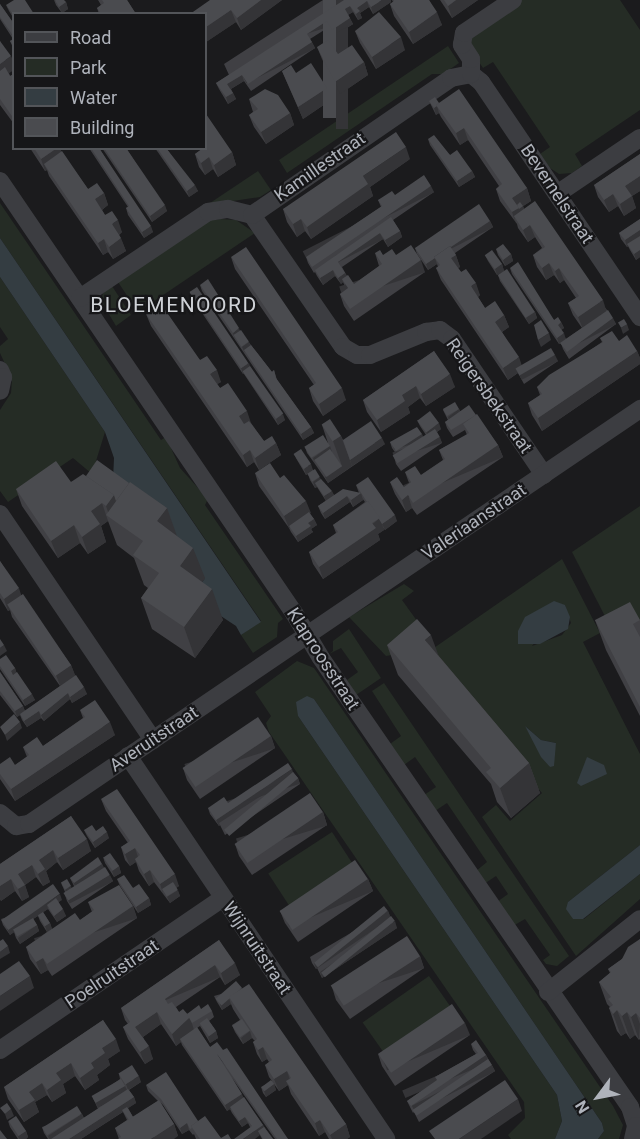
<!DOCTYPE html>
<html>
<head>
<meta charset="utf-8">
<style>
	body { margin:0 }
	#map { position:relative; width:640px; height:1139px; overflow:hidden; background:#1b1b1d; font-family:Roboto,sans-serif }
	div>[style] { position:absolute }
	.green>* { inset:0; background:#252c25; transform-origin:0 0 }
	.water>* { inset:0; background:#343d42 }
	.minor>* { height:18px; margin:-9px; padding:0 9px; transform-origin:9px; border-radius:9px; background:#3c3d41 }
	.wall>* { inset:0; background:#404044 }
	.shaded-wall>* { inset:0; background:#343437; transform-origin:0 0 }
	.building>* { inset:0; background:#4a4b4f; transform-origin:0 0 }
	span { translate:-50% -50%; white-space:nowrap; text-align:center; line-height:1.15; -webkit-text-stroke:4.5px #161618; paint-order:stroke }
	.street-label { font-size:18px; color:#afb3bb }
	.quarter-label { font-size:21px; color:#cfd2d7; letter-spacing:1.5px }
	.legend { position:absolute; left:12px; top:12px; width:195px; height:138px; box-sizing:border-box; background:#161618; border:2px solid #535559; margin:0; padding:8px 10px; list-style:none; font-size:18px; color:#afb3bb }
	.legend li { display:flex; align-items:center; gap:12px; height:30px }
	.legend b { width:30px; border:2px solid #535559 }
	.north { position:absolute; left:568px; top:1067px; width:60px; height:60px; -webkit-text-stroke:4px #161618; paint-order:stroke; rotate:238deg; font-size:16px; font-weight:700; line-height:24px; text-align:center; color:#afb3bb }
	.north::after { content:''; display:block; margin:auto; width:21px; height:27px; background:#afb3bb; clip-path:polygon(50% 0,100% 100%,50% 72%,0 100%) }
</style>
</head>
<body>
<div id="map">
	<div class="green">
		<i style="clip-path:polygon(520px 0,620px 0,640px 30px,640px 110px,575px 154px,582px 166px,572px 173px,559px 174px,550px 168px,540px 154px,550px 147px,493px 62px,483px 68px,466px 43px)"></i>
		<i style="clip-path:polygon(448px 46px,459px 63px,443px 74px,432px 74px,287px 173px,279px 160px)"></i>
		<i style="clip-path:polygon(258px 171px,271px 190px,260px 197px,207px 205px)"></i>
		<i style="clip-path:polygon(0 203px,161px 440px,166px 437px,180px 468px,208px 499px,205px 505px,283px 619px,278px 623px,277px 637px,253px 653px,241px 635px,261px 621px,0 238px)"></i>
		<i style="clip-path:polygon(221px 219px,236px 220px,255px 233px,138px 312px,118px 282px,209px 220px)"></i>
		<i style="clip-path:polygon(0 277px,105px 432px,92px 474px,73px 458px,8px 502px,0 491px,0 410px,11px 393px,12px 379px,0 353px,0 346px,8px 339px,0 327px)"></i>
		<i style="clip-path:polygon(112px 286px,131px 315px,116px 326px,101px 301px,103px 293px)"></i>
		<i style="clip-path:polygon(640px 506px,640px 627px,611px 628px,572px 552px)"></i>
		<i style="clip-path:polygon(evenodd,562px 559px,600px 633px,583px 642px,640px 754px,640px 845px,568px 902px,573px 919px,584px 919px,640px 874px,640px 899px,576px 956px,482px 817px,496px 805px,510px 821px,542px 793px,438px 670px,431px 650px,562px 559px,565px 605px,571px 623px,562px 635px,532px 646px,565px 605px,562px 559px,525px 726px,541px 740px,556px 743px,550px 767px,525px 726px)"></i>
		<i style="clip-path:polygon(404px 584px,414px 591px,402px 600px,420px 625px,392px 655px,386px 656px,349px 617px)"></i>
		<i style="clip-path:polygon(349px 629px,381px 678px,356px 695px,347px 680px,358px 672px,341px 648px,329px 654px,333px 651px,333px 641px)"></i>
		<i style="clip-path:polygon(297px 661px,314px 668px,613px 1106px,623px 1125px,619px 1139px,598px 1139px,604px 1131px,602px 1123px,314px 699px,298px 716px,557px 1095px,562px 1121px,555px 1139px,511px 1139px,508px 1135px,525px 1118px,524px 1102px,269px 732px,266px 723px,271px 716px,255px 692px)"></i>
		<i style="clip-path:polygon(384px 683px,569px 956px,557px 966px,546px 964px,543px 960px,550px 955px,525px 919px,513px 926px,497px 902px,508px 894px,496px 876px,484px 884px,476px 871px,487px 862px,447px 803px,435px 811px,424px 795px,436px 787px,415px 757px,404px 765px,390px 744px,401px 736px,372px 691px)"></i>
		<i style="left:332px;top:832px;width:40px;height:76px;rotate:57deg"></i>
		<i style="left:429px;top:976px;width:40px;height:81px;rotate:55deg"></i>
	</div>
	<div class="water">
		<i style="clip-path:polygon(0 238px,261px 622px,241px 635px,236px 626px,192px 597px,205px 578px,169px 552px,113px 480px,114px 458px,105px 432px,0 277px)"></i>
		<i style="clip-path:polygon(554px 601px,565px 605px,570px 617px,568px 629px,540px 644px,518px 644px,518px 631px,525px 617px)"></i>
		<i style="clip-path:polygon(307px 696px,314px 699px,602px 1123px,604px 1131px,598px 1139px,555px 1139px,562px 1121px,557px 1095px,298px 716px,296px 702px)"></i>
		<i style="clip-path:polygon(525px 726px,541px 740px,556px 743px,554px 766px,550px 767px,541px 757px)"></i>
		<i style="clip-path:polygon(587px 757px,604px 765px,607px 774px,581px 786px,577px 783px)"></i>
		<i style="clip-path:polygon(640px 845px,640px 874px,583px 919px,573px 919px,566px 909px,568px 902px)"></i>
	</div>
	<div class="minor">
		<i style="left:471px;top:74px;width:13px;rotate:39deg"></i>
		<i style="left:481px;top:82px;width:284px;rotate:55.9deg"></i>
		<i style="left:0;top:181px;width:523px;rotate:55.76deg"></i>
		<i style="left:294px;top:613px;width:52px;rotate:59deg"></i>
		<i style="left:321px;top:658px;width:545px;rotate:55.46deg"></i>
		<i style="left:630px;top:1107px;width:20px;rotate:72deg"></i>
		<i style="left:636px;top:1126px;width:13px;rotate:103deg"></i>
		<i style="left:557px;top:194px;width:100px;rotate:-34deg"></i>
		<i style="left:252px;top:215px;width:160px;rotate:55.4deg"></i>
		<i style="left:343px;top:347px;width:16px;rotate:30deg"></i>
		<i style="left:357px;top:355px;width:13px"></i>
		<i style="left:370px;top:355px;width:61px;rotate:-22.3deg"></i>
		<i style="left:426px;top:332px;width:14px;rotate:-8deg"></i>
		<i style="left:440px;top:330px;width:15px;rotate:37deg"></i>
		<i style="left:452px;top:339px;width:164px;rotate:55.9deg"></i>
		<i style="left:80px;top:298px;width:154px;rotate:-33.9deg"></i>
		<i style="left:208px;top:212px;width:20px;rotate:-9deg"></i>
		<i style="left:228px;top:209px;width:25px;rotate:14deg"></i>
		<i style="left:252px;top:215px;width:242px;rotate:-34.5deg"></i>
		<i style="left:451px;top:78px;width:20px;rotate:-11deg"></i>
		<i style="left:471px;top:74px;width:15px;rotate:-90deg"></i>
		<i style="left:471px;top:59px;width:17px;rotate:-123deg"></i>
		<i style="left:462px;top:45px;width:12px;rotate:-81deg"></i>
		<i style="left:464px;top:33px;width:59px;rotate:-34deg"></i>
		<i style="left:0;top:370px;width:8px;rotate:67deg"></i>
		<i style="left:3px;top:377px;width:14px;rotate:102deg"></i>
		<i style="left:0;top:514px;width:273px;rotate:55.9deg"></i>
		<i style="left:128px;top:756px;width:462px;rotate:56deg"></i>
		<i style="left:0;top:813px;width:21px;rotate:39deg"></i>
		<i style="left:16px;top:826px;width:13px;rotate:-9deg"></i>
		<i style="left:29px;top:824px;width:739px;rotate:-34.18deg"></i>
		<i style="left:548px;top:992px;width:117px;rotate:-38.4deg"></i>
		<i style="left:0;top:1050px;width:270px;rotate:-34.3deg"></i>
	</div>
	<div class="wall">
		<i style="clip-path:polygon(54px 0,66px 2px,68px 9px,62px 13px,56px 5px)"></i>
		<i style="clip-path:polygon(98px 0,127px 0,136px 14px,99px 14px,97px 8px,101px 5px)"></i>
		<i style="clip-path:polygon(210px 0,282px 0,241px 30px,236px 22px,206px 42px,206px 14px)"></i>
		<i style="clip-path:polygon(323px 0,391px 2px,373px 14px,369px 7px,360px 13px,362px 18px,358px 20px,353px 12px,348px 15px,353px 24px,335px 36px,329px 27px,310px 39px,315px 48px,251px 91px,244px 81px,231px 89px,236px 99px,228px 104px,219px 89px,216px 83px,229px 75px,224px 64px)"></i>
		<i style="clip-path:polygon(392px 0,429px 0,442px 25px,413px 44px,394px 16px,390px 4px,393px 2px)"></i>
		<i style="clip-path:polygon(440px 0,478px 0,452px 18px)"></i>
		<i style="clip-path:polygon(0 4px,14px 24px,14px 50px,10px 41px,13px 39px,0 19px)"></i>
		<i style="clip-path:polygon(6px 5px,14px 14px,14px 19px,9px 11px)"></i>
		<i style="clip-path:polygon(355px 31px,405px 50px,376px 69px,360px 43px)"></i>
		<i style="clip-path:polygon(0 41px,9px 73px,10px 76px,14px 74px,14px 124px,0 105px)"></i>
		<i style="clip-path:polygon(317px 47px,364px 62px,368px 75px,340px 94px,322px 59px)"></i>
		<i style="clip-path:polygon(282px 71px,296px 73px,327px 88px,331px 100px,303px 119px)"></i>
		<i style="clip-path:polygon(249px 99px,290px 113px,294px 125px,266px 144px,254px 127px,249px 115px,253px 112px)"></i>
		<i style="clip-path:polygon(429px 101px,439px 103px,527px 188px,531px 201px,523px 206px,524px 209px,607px 310px,616px 324px,569px 359px,563px 349px,561px 343px,559px 344px,512px 274px,510px 268px,554px 320px,561px 322px,564px 328px,561px 330px,566px 339px,582px 328px,573px 315px,568px 303px,576px 298px,564px 280px,560px 283px,554px 275px,546px 280px,537px 267px,533px 255px,542px 248px,535px 237px,528px 242px,518px 228px,517px 224px,500px 201px,496px 189px,499px 186px,468px 140px,460px 145px,441px 117px,439px 113px,436px 115px)"></i>
		<i style="clip-path:polygon(428px 139px,472px 171px,475px 177px,459px 187px,430px 145px)"></i>
		<i style="clip-path:polygon(30px 148px,60px 148px,61px 152px,88px 189px,104px 193px,108px 205px,102px 210px,105px 215px,122px 232px,119px 235px,126px 251px,113px 259px,108px 252px,103px 255px,49px 176px,47px 170px,45px 171px)"></i>
		<i style="clip-path:polygon(89px 148px,99px 148px,153px 232px,144px 238px,128px 215px,126px 208px,128px 207px)"></i>
		<i style="clip-path:polygon(102px 148px,126px 148px,167px 211px,152px 222px)"></i>
		<i style="clip-path:polygon(155px 148px,166px 148px,198px 191px,189px 197px)"></i>
		<i style="clip-path:polygon(199px 148px,206px 148px,232px 152px,236px 165px,218px 177px,213px 169px,205px 175px,199px 167px,195px 154px,201px 150px)"></i>
		<i style="clip-path:polygon(640px 154px,640px 191px,632px 196px,636px 208px,624px 216px,618px 206px,609px 212px,598px 197px,594px 185px)"></i>
		<i style="clip-path:polygon(410px 159px,370px 187px,373px 196px,311px 239px,305px 231px,297px 237px,287px 222px,283px 209px)"></i>
		<i style="clip-path:polygon(434px 192px,393px 220px,400px 231px,402px 237px,388px 247px,383px 239px,342px 267px,347px 276px,354px 284px,379px 266px,375px 253px,383px 255px,396px 255px,425px 272px,354px 321px,344px 306px,340px 294px,346px 289px,343px 282px,341px 284px,335px 276px,323px 285px,317px 276px,315px 272px,314px 273px,308px 263px,306px 257px,381px 207px,378px 200px,395px 195px)"></i>
		<i style="clip-path:polygon(640px 219px,640px 257px,636px 260px,630px 250px,628px 246px,627px 247px,621px 239px,619px 233px)"></i>
		<i style="clip-path:polygon(490px 221px,493px 227px,455px 253px,460px 267px,458px 268px,480px 295px,478px 297px,485px 308px,504px 315px,509px 327px,502px 332px,522px 367px,558px 361px,524px 384px,518px 373px,508px 380px,441px 280px,436px 268px,438px 267px,437px 264px,428px 270px,417px 254px,415px 248px)"></i>
		<i style="clip-path:polygon(496px 249px,511px 254px,513px 261px,505px 266px,498px 255px)"></i>
		<i style="clip-path:polygon(485px 255px,502px 264px,504px 271px,497px 275px,488px 261px)"></i>
		<i style="clip-path:polygon(231px 257px,346px 400px,323px 416px,313px 401px,309px 388px,314px 385px,235px 269px)"></i>
		<i style="clip-path:polygon(498px 275px,535px 312px,537px 318px,529px 324px,500px 281px)"></i>
		<i style="clip-path:polygon(200px 285px,240px 331px,272px 372px,274px 370px,277px 380px,311px 427px,314px 433px,303px 440px,202px 291px)"></i>
		<i style="clip-path:polygon(190px 292px,250px 367px,285px 420px,278px 425px,244px 374px,243px 374px,192px 298px)"></i>
		<i style="clip-path:polygon(146px 314px,200px 360px,221px 382px,217px 384px,220px 388px,251px 423px,264px 441px,276px 443px,281px 455px,259px 470px,254px 462px,247px 467px,151px 326px)"></i>
		<i style="clip-path:polygon(600px 338px,619px 341px,637px 351px,640px 358px,640px 364px,542px 431px,532px 415px,528px 403px,540px 395px,537px 387px,602px 342px)"></i>
		<i style="clip-path:polygon(434px 351px,455px 387px,426px 406px,420px 398px,408px 407px,410px 413px,381px 432px,367px 412px,363px 400px)"></i>
		<i style="clip-path:polygon(459px 409px,460px 411px,476px 415px,498px 445px,503px 457px,417px 515px,412px 508px,406px 512px,395px 494px,390px 482px,404px 487px,409px 483px,405px 472px,421px 475px,443px 460px,439px 450px,467px 435px,465px 430px,453px 437px,447px 428px,445px 422px,448px 420px,443px 410px)"></i>
		<i style="clip-path:polygon(417px 420px,441px 429px,437px 432px,442px 443px,401px 471px,396px 464px,394px 457px,397px 455px,392px 448px,390px 442px,422px 434px,423px 438px,426px 435px,420px 426px)"></i>
		<i style="clip-path:polygon(322px 425px,341px 436px,343px 440px,385px 444px,328px 483px,315px 464px,307px 453px,305px 447px,328px 443px)"></i>
		<i style="clip-path:polygon(294px 454px,313px 470px,334px 495px,359px 493px,356px 485px,397px 521px,385px 530px,383px 528px,384px 530px,378px 534px,380px 540px,323px 579px,313px 564px,309px 552px,336px 533px,333px 525px,365px 502px,362px 498px,363px 500px,353px 507px,350px 502px,325px 519px,321px 513px,318px 506px,326px 501px,317px 487px,315px 488px,310px 480px,308px 474px,306px 475px,297px 460px)"></i>
		<i style="clip-path:polygon(255px 473px,280px 478px,314px 519px,317px 525px,311px 529px,313px 532px,298px 542px,291px 532px,289px 528px,259px 486px)"></i>
		<i style="clip-path:polygon(86px 476px,129px 483px,167px 508px,176px 535px,205px 578px,202px 582px,223px 620px,195px 658px,152px 629px,141px 598px,148px 588px,144px 585px,134px 558px,117px 545px,108px 521px,101px 526px,106px 542px,88px 554px,80px 543px,58px 558px,22px 506px,16px 489px,71px 482px)"></i>
		<i style="clip-path:polygon(0 561px,21px 595px,71px 665px,75px 676px,87px 694px,72px 703px,70px 699px,44px 721px,41px 718px,27px 727px,22px 720px,20px 715px,17px 717px,0 695px,0 672px,23px 706px,25px 711px,60px 686px,12px 617px,10px 610px,8px 611px,0 598px)"></i>
		<i style="clip-path:polygon(595px 620px,640px 620px,640px 716px,606px 650px)"></i>
		<i style="clip-path:polygon(387px 645px,438px 655px,529px 763px,540px 793px,511px 818px,497px 802px,491px 784px,398px 675px)"></i>
		<i style="clip-path:polygon(0 659px,15px 668px,16px 672px,35px 700px,25px 706px,0 669px)"></i>
		<i style="clip-path:polygon(80px 710px,115px 735px,15px 801px,0 779px,0 764px,15px 765px,27px 757px,23px 747px,43px 746px,83px 718px)"></i>
		<i style="clip-path:polygon(271px 736px,275px 748px,200px 799px,187px 780px,183px 768px)"></i>
		<i style="clip-path:polygon(293px 772px,298px 778px,300px 784px,225px 835px,220px 825px,219px 826px,210px 814px,208px 808px,228px 803px)"></i>
		<i style="clip-path:polygon(101px 799px,179px 886px,176px 888px,180px 896px,170px 903px,154px 882px,149px 886px,139px 871px,136px 862px,130px 866px,125px 860px,121px 847px,128px 843px,106px 811px)"></i>
		<i style="clip-path:polygon(323px 812px,327px 825px,252px 875px,239px 856px,235px 844px)"></i>
		<i style="clip-path:polygon(71px 816px,91px 851px,63px 870px,57px 862px,46px 871px,50px 882px,43px 886px,36px 877px,25px 885px,29px 897px,22px 901px,15px 891px,1px 901px,0 899px,0 864px)"></i>
		<i style="clip-path:polygon(84px 830px,96px 831px,109px 838px,95px 848px,87px 836px)"></i>
		<i style="clip-path:polygon(103px 857px,119px 866px,121px 873px,114px 877px,105px 863px)"></i>
		<i style="clip-path:polygon(102px 864px,104px 868px,113px 881px,72px 909px,67px 901px,65px 895px,66px 894px,61px 883px,73px 890px,75px 888px,70px 878px)"></i>
		<i style="clip-path:polygon(117px 879px,133px 888px,149px 898px,151px 905px,138px 913px,120px 886px)"></i>
		<i style="clip-path:polygon(368px 879px,373px 891px,298px 942px,285px 923px,280px 911px)"></i>
		<i style="clip-path:polygon(62px 900px,58px 902px,66px 916px,57px 922px,48px 909px,43px 912px,50px 923px,52px 929px,80px 920px,92px 912px,88px 902px,133px 906px,137px 918px,52px 976px,48px 970px,41px 974px,30px 959px,26px 947px,47px 932px,40px 921px,38px 916px,33px 919px,37px 925px,39px 931px,20px 944px,16px 938px,14px 932px,10px 935px,3px 925px,1px 919px)"></i>
		<i style="clip-path:polygon(388px 911px,390px 917px,397px 928px,322px 978px,317px 968px,316px 969px,312px 963px,310px 957px)"></i>
		<i style="clip-path:polygon(640px 939px,640px 1039px,639px 1040px,635px 1035px,630px 1039px,626px 1033px,621px 1036px,617px 1031px,609px 1008px,610px 1007px,607px 1004px,599px 982px,610px 973px,608px 969px,622px 959px)"></i>
		<i style="clip-path:polygon(219px 940px,240px 975px,225px 985px,220px 977px,176px 1007px,179px 1012px,187px 1014px,201px 1009px,212px 1011px,214px 1017px,209px 1021px,216px 1031px,218px 1038px,210px 1043px,200px 1026px,197px 1028px,210px 1047px,288px 1139px,275px 1139px,232px 1078px,243px 1097px,273px 1139px,262px 1139px,260px 1135px,250px 1127px,248px 1123px,242px 1127px,232px 1113px,230px 1109px,227px 1111px,182px 1045px,181px 1042px,176px 1046px,161px 1024px,143px 1037px,153px 1059px,145px 1064px,128px 1039px,123px 1027px,128px 1024px,125px 1020px,121px 1008px)"></i>
		<i style="clip-path:polygon(420px 956px,424px 968px,350px 1019px,336px 1000px,332px 987px)"></i>
		<i style="clip-path:polygon(242px 988px,346px 1124px,350px 1137px,347px 1139px,329px 1139px,325px 1132px,319px 1136px,291px 1094px,288px 1085px,279px 1091px,274px 1084px,276px 1090px,266px 1097px,263px 1093px,261px 1087px,272px 1081px,269px 1077px,265px 1065px,269px 1062px,267px 1059px,262px 1062px,257px 1054px,253px 1042px,255px 1041px,252px 1038px,243px 1044px,235px 1032px,232px 1025px,240px 1020px,233px 1009px,231px 1004px,222px 1010px,217px 1002px,214px 996px)"></i>
		<i style="clip-path:polygon(103px 1020px,120px 1051px,108px 1059px,110px 1065px,97px 1075px,99px 1080px,85px 1090px,75px 1076px,63px 1084px,66px 1093px,52px 1102px,47px 1095px,35px 1102px,39px 1112px,24px 1122px,8px 1099px,4px 1087px)"></i>
		<i style="clip-path:polygon(470px 1035px,395px 1086px,382px 1066px,378px 1054px)"></i>
		<i style="clip-path:polygon(471px 1044px,486px 1055px,495px 1071px,419px 1122px,414px 1112px,413px 1113px,407px 1101px,436px 1081px,435px 1077px,476px 1054px,473px 1050px)"></i>
		<i style="clip-path:polygon(119px 1074px,141px 1082px,129px 1090px,134px 1097px,136px 1103px,128px 1108px,133px 1117px,158px 1101px,148px 1091px,146px 1085px,198px 1121px,221px 1138px,231px 1139px,196px 1139px,194px 1134px,193px 1135px,189px 1130px,182px 1134px,163px 1105px,160px 1102px,174px 1124px,178px 1136px,119px 1139px,115px 1128px,127px 1120px,123px 1112px,81px 1139px,48px 1139px,44px 1133px,42px 1127px,82px 1114px,84px 1118px,98px 1109px,93px 1098px,120px 1079px)"></i>
		<i style="clip-path:polygon(8px 1121px,26px 1131px,28px 1137px,26px 1139px,18px 1139px,10px 1127px)"></i>
	</div>
	<div class="shaded-wall">
		<i style="clip-path:polygon(261px 0,282px 0,241px 30px,237px 18px)"></i>
		<i style="left:336px;top:0;width:12px;height:129px"></i>
		<i style="clip-path:polygon(382px 0,391px 0,391px 2px,373px 14px,371px 7px)"></i>
		<i style="clip-path:polygon(456px 0,478px 0,452px 18px,448px 6px)"></i>
		<i style="clip-path:polygon(367px 1px,369px 7px,360px 13px,362px 18px,358px 20px,356px 14px,357px 8px)"></i>
		<i style="clip-path:polygon(66px 2px,68px 9px,62px 13px,59px 7px)"></i>
		<i style="clip-path:polygon(350px 6px,353px 12px,347px 15px,345px 9px)"></i>
		<i style="clip-path:polygon(231px 10px,236px 22px,206px 42px,206px 27px)"></i>
		<i style="clip-path:polygon(437px 12px,442px 25px,413px 44px,409px 32px)"></i>
		<i style="left:350px;top:18px;width:7px;height:22px;rotate:63deg"></i>
		<i style="left:327px;top:21px;width:6px;height:24px;rotate:72deg"></i>
		<i style="clip-path:polygon(401px 37px,405px 50px,376px 69px,372px 57px)"></i>
		<i style="left:312px;top:42px;width:7px;height:77px;rotate:63deg"></i>
		<i style="clip-path:polygon(11px 56px,14px 62px,14px 70px,0 79px,0 64px)"></i>
		<i style="clip-path:polygon(364px 62px,368px 75px,340px 94px,335px 82px)"></i>
		<i style="clip-path:polygon(242px 75px,244px 81px,229px 90px,227px 84px)"></i>
		<i style="clip-path:polygon(327px 88px,331px 100px,303px 119px,298px 107px)"></i>
		<i style="clip-path:polygon(233px 93px,236px 99px,228px 104px,226px 97px)"></i>
		<i style="clip-path:polygon(437px 106px,439px 113px,436px 115px,434px 108px)"></i>
		<i style="clip-path:polygon(290px 113px,294px 125px,266px 144px,261px 132px)"></i>
		<i style="clip-path:polygon(464px 128px,468px 140px,460px 145px,456px 133px)"></i>
		<i style="clip-path:polygon(406px 147px,410px 159px,370px 187px,373px 196px,311px 239px,307px 227px,363px 176px)"></i>
		<i style="clip-path:polygon(57px 148px,60px 148px,64px 159px,44px 164px,47px 170px,45px 171px,41px 159px)"></i>
		<i style="clip-path:polygon(232px 152px,236px 165px,218px 177px,214px 165px)"></i>
		<i style="clip-path:polygon(209px 157px,213px 169px,205px 175px,201px 163px)"></i>
		<i style="clip-path:polygon(472px 171px,475px 177px,459px 187px,457px 181px)"></i>
		<i style="clip-path:polygon(640px 176px,640px 191px,632px 196px,636px 208px,624px 216px,620px 204px,625px 186px)"></i>
		<i style="clip-path:polygon(195px 185px,198px 191px,189px 197px,187px 191px)"></i>
		<i style="left:431px;top:186px;width:7px;height:144px;rotate:63deg"></i>
		<i style="clip-path:polygon(527px 188px,531px 201px,519px 209px,523px 206px,526px 213px,514px 216px,516px 224px,512px 212px,512px 198px)"></i>
		<i style="clip-path:polygon(104px 193px,108px 205px,99px 212px,95px 199px)"></i>
		<i style="clip-path:polygon(613px 194px,618px 206px,609px 212px,604px 200px)"></i>
		<i style="clip-path:polygon(165px 205px,167px 211px,152px 222px,150px 216px)"></i>
		<i style="clip-path:polygon(301px 219px,305px 231px,297px 237px,293px 224px)"></i>
		<i style="clip-path:polygon(118px 220px,122px 232px,116px 236px,112px 224px)"></i>
		<i style="left:490px;top:221px;width:7px;height:66px;rotate:63deg"></i>
		<i style="clip-path:polygon(530px 225px,535px 237px,528px 242px,523px 230px)"></i>
		<i style="clip-path:polygon(151px 226px,153px 232px,144px 238px,142px 232px)"></i>
		<i style="clip-path:polygon(640px 230px,640px 238px,627px 247px,625px 240px)"></i>
		<i style="clip-path:polygon(400px 231px,402px 237px,388px 247px,385px 240px)"></i>
		<i style="left:380px;top:233px;width:7px;height:51px;rotate:63deg"></i>
		<i style="clip-path:polygon(121px 238px,126px 251px,113px 259px,109px 247px)"></i>
		<i style="clip-path:polygon(104px 239px,108px 252px,103px 255px,98px 243px)"></i>
		<i style="clip-path:polygon(640px 250px,640px 257px,636px 260px,634px 254px)"></i>
		<i style="clip-path:polygon(511px 254px,513px 261px,505px 266px,503px 260px)"></i>
		<i style="clip-path:polygon(456px 255px,460px 267px,456px 270px,451px 258px)"></i>
		<i style="clip-path:polygon(435px 258px,437px 264px,428px 270px,426px 264px)"></i>
		<i style="left:421px;top:260px;width:13px;height:86px;rotate:72deg"></i>
		<i style="clip-path:polygon(549px 263px,554px 275px,546px 280px,542px 268px)"></i>
		<i style="clip-path:polygon(502px 264px,504px 271px,497px 275px,495px 269px)"></i>
		<i style="clip-path:polygon(559px 268px,564px 280px,560px 283px,555px 271px)"></i>
		<i style="clip-path:polygon(333px 270px,335px 276px,323px 285px,320px 278px)"></i>
		<i style="clip-path:polygon(345px 273px,348px 279px,342px 279px,343px 282px,341px 284px,338px 278px)"></i>
		<i style="clip-path:polygon(476px 283px,480px 295px,475px 299px,471px 286px)"></i>
		<i style="clip-path:polygon(603px 300px,607px 313px,583px 329px,578px 317px)"></i>
		<i style="clip-path:polygon(535px 312px,537px 318px,529px 324px,526px 318px)"></i>
		<i style="clip-path:polygon(504px 315px,509px 327px,499px 334px,495px 322px)"></i>
		<i style="left:613px;top:318px;width:7px;height:57px;rotate:63deg"></i>
		<i style="clip-path:polygon(561px 322px,564px 328px,560px 331px,558px 325px)"></i>
		<i style="clip-path:polygon(627px 324px,629px 330px,623px 334px,621px 328px)"></i>
		<i style="clip-path:polygon(239px 328px,241px 334px,234px 335px,235px 339px,233px 333px)"></i>
		<i style="clip-path:polygon(549px 333px,551px 340px,541px 347px,538px 340px)"></i>
		<i style="clip-path:polygon(564px 333px,566px 340px,559px 344px,557px 338px)"></i>
		<i style="clip-path:polygon(249px 342px,252px 348px,244px 350px,245px 353px,242px 347px)"></i>
		<i style="clip-path:polygon(637px 351px,640px 358px,640px 364px,542px 431px,538px 418px)"></i>
		<i style="left:555px;top:355px;width:7px;height:41px;rotate:63deg"></i>
		<i style="clip-path:polygon(519px 357px,523px 369px,508px 380px,503px 368px)"></i>
		<i style="clip-path:polygon(249px 363px,251px 369px,243px 371px,244px 374px,243px 374px,241px 368px)"></i>
		<i style="clip-path:polygon(217px 370px,221px 382px,214px 386px,210px 374px)"></i>
		<i style="clip-path:polygon(450px 374px,455px 387px,426px 406px,421px 394px)"></i>
		<i style="clip-path:polygon(416px 386px,420px 398px,408px 407px,410px 413px,381px 432px,377px 420px,402px 395px)"></i>
		<i style="clip-path:polygon(342px 388px,346px 400px,323px 416px,319px 404px)"></i>
		<i style="clip-path:polygon(459px 409px,462px 415px,450px 423px,448px 417px)"></i>
		<i style="clip-path:polygon(247px 411px,251px 423px,243px 428px,239px 416px)"></i>
		<i style="clip-path:polygon(283px 414px,285px 420px,278px 425px,276px 419px)"></i>
		<i style="clip-path:polygon(439px 423px,441px 429px,428px 438px,426px 432px)"></i>
		<i style="clip-path:polygon(311px 427px,314px 433px,303px 440px,301px 434px)"></i>
		<i style="left:422px;top:434px;width:7px;height:31px;rotate:74deg"></i>
		<i style="clip-path:polygon(341px 436px,352px 466px,328px 483px,325px 477px,342px 466px,333px 441px)"></i>
		<i style="left:440px;top:437px;width:6px;height:50px;rotate:72deg"></i>
		<i style="clip-path:polygon(382px 438px,385px 444px,352px 466px,350px 460px)"></i>
		<i style="clip-path:polygon(276px 443px,281px 455px,259px 470px,255px 458px)"></i>
		<i style="left:498px;top:445px;width:13px;height:103px;rotate:67deg"></i>
		<i style="clip-path:polygon(330px 446px,332px 452px,314px 460px,315px 464px,313px 458px)"></i>
		<i style="clip-path:polygon(250px 450px,254px 462px,247px 467px,243px 455px)"></i>
		<i style="clip-path:polygon(311px 464px,313px 470px,306px 475px,304px 469px)"></i>
		<i style="clip-path:polygon(320px 477px,322px 483px,315px 483px,317px 487px,315px 488px,313px 482px)"></i>
		<i style="clip-path:polygon(332px 491px,335px 497px,326px 502px,324px 496px)"></i>
		<i style="clip-path:polygon(361px 493px,363px 500px,353px 507px,351px 500px)"></i>
		<i style="clip-path:polygon(114px 495px,119px 509px,110px 518px,106px 506px)"></i>
		<i style="clip-path:polygon(408px 495px,412px 508px,406px 512px,402px 500px)"></i>
		<i style="clip-path:polygon(347px 496px,350px 502px,325px 519px,323px 513px)"></i>
		<i style="clip-path:polygon(306px 501px,311px 513px,289px 528px,284px 516px)"></i>
		<i style="clip-path:polygon(102px 503px,108px 521px,101px 526px,106px 542px,88px 554px,82px 537px,91px 511px)"></i>
		<i style="clip-path:polygon(167px 508px,178px 539px,157px 521px)"></i>
		<i style="clip-path:polygon(395px 515px,397px 521px,385px 530px,382px 524px)"></i>
		<i style="clip-path:polygon(380px 518px,384px 530px,378px 534px,380px 540px,323px 579px,319px 567px)"></i>
		<i style="clip-path:polygon(314px 519px,317px 525px,311px 529px,313px 532px,298px 542px,296px 536px,308px 523px)"></i>
		<i style="clip-path:polygon(74px 525px,80px 543px,58px 558px,51px 541px)"></i>
		<i style="clip-path:polygon(193px 548px,205px 578px,191px 597px,180px 566px)"></i>
		<i style="clip-path:polygon(19px 588px,23px 601px,8px 605px,10px 610px,8px 611px,4px 599px)"></i>
		<i style="clip-path:polygon(212px 589px,223px 620px,195px 658px,184px 627px)"></i>
		<i style="clip-path:polygon(431px 635px,442px 665px,425px 640px)"></i>
		<i style="clip-path:polygon(4px 645px,7px 651px,0 656px,0 648px)"></i>
		<i style="clip-path:polygon(71px 665px,76px 677px,61px 688px,56px 675px)"></i>
		<i style="clip-path:polygon(15px 668px,17px 674px,13px 677px,11px 671px)"></i>
		<i style="clip-path:polygon(84px 687px,87px 694px,72px 703px,70px 697px)"></i>
		<i style="clip-path:polygon(68px 693px,70px 699px,44px 721px,41px 715px)"></i>
		<i style="clip-path:polygon(32px 694px,35px 700px,25px 706px,23px 700px)"></i>
		<i style="clip-path:polygon(23px 706px,25px 712px,17px 717px,15px 711px)"></i>
		<i style="clip-path:polygon(39px 711px,41px 718px,27px 727px,24px 721px)"></i>
		<i style="clip-path:polygon(20px 722px,22px 728px,7px 741px,5px 735px)"></i>
		<i style="clip-path:polygon(110px 722px,115px 735px,15px 801px,11px 789px)"></i>
		<i style="left:271px;top:736px;width:13px;height:91px;rotate:72deg"></i>
		<i style="clip-path:polygon(529px 763px,540px 793px,511px 818px,500px 788px)"></i>
		<i style="clip-path:polygon(292px 769px,294px 775px,219px 823px,220px 825px,219px 826px,216px 820px)"></i>
		<i style="left:298px;top:778px;width:6px;height:91px;rotate:72deg"></i>
		<i style="left:323px;top:812px;width:14px;height:91px;rotate:73deg"></i>
		<i style="clip-path:polygon(107px 832px,109px 838px,95px 848px,93px 842px)"></i>
		<i style="clip-path:polygon(87px 839px,91px 851px,63px 870px,58px 858px)"></i>
		<i style="clip-path:polygon(135px 848px,139px 860px,135px 859px,136px 862px,130px 866px,125px 854px)"></i>
		<i style="clip-path:polygon(53px 850px,57px 862px,46px 871px,50px 882px,43px 886px,38px 874px,39px 860px)"></i>
		<i style="left:102px;top:864px;width:7px;height:34px;rotate:63deg"></i>
		<i style="clip-path:polygon(32px 865px,36px 877px,25px 885px,29px 897px,22px 901px,18px 889px,18px 874px)"></i>
		<i style="clip-path:polygon(119px 866px,121px 873px,114px 877px,112px 871px)"></i>
		<i style="clip-path:polygon(150px 870px,154px 882px,149px 886px,144px 874px)"></i>
		<i style="clip-path:polygon(175px 874px,179px 886px,166px 895px,162px 889px,164px 896px,160px 884px)"></i>
		<i style="left:110px;top:875px;width:7px;height:49px;rotate:63deg"></i>
		<i style="clip-path:polygon(11px 879px,15px 891px,1px 901px,0 898px,0 886px)"></i>
		<i style="left:368px;top:879px;width:13px;height:91px;rotate:67deg"></i>
		<i style="clip-path:polygon(71px 886px,73px 892px,68px 896px,65px 890px)"></i>
		<i style="clip-path:polygon(178px 890px,180px 896px,170px 903px,167px 897px)"></i>
		<i style="clip-path:polygon(60px 894px,62px 900px,49px 908px,47px 905px,48px 909px,10px 935px,7px 929px)"></i>
		<i style="clip-path:polygon(149px 898px,151px 905px,138px 913px,136px 907px)"></i>
		<i style="left:133px;top:906px;width:13px;height:104px;rotate:72deg"></i>
		<i style="clip-path:polygon(63px 909px,66px 916px,57px 922px,54px 916px)"></i>
		<i style="clip-path:polygon(388px 911px,391px 918px,316px 969px,314px 963px)"></i>
		<i style="clip-path:polygon(395px 921px,397px 928px,322px 978px,320px 972px)"></i>
		<i style="clip-path:polygon(50px 923px,52px 929px,47px 932px,45px 926px)"></i>
		<i style="clip-path:polygon(37px 925px,39px 931px,20px 944px,18px 938px)"></i>
		<i style="clip-path:polygon(8px 946px,10px 953px,0 959px,0 952px)"></i>
		<i style="left:420px;top:956px;width:13px;height:91px;rotate:72deg"></i>
		<i style="clip-path:polygon(43px 958px,48px 970px,41px 974px,36px 962px)"></i>
		<i style="clip-path:polygon(235px 963px,240px 975px,225px 985px,221px 973px)"></i>
		<i style="left:215px;top:965px;width:13px;height:60px;rotate:67deg"></i>
		<i style="clip-path:polygon(30px 976px,34px 988px,0 1011px,0 996px)"></i>
		<i style="clip-path:polygon(229px 998px,231px 1004px,222px 1010px,220px 1004px)"></i>
		<i style="clip-path:polygon(617px 1010px,626px 1033px,621px 1036px,613px 1014px)"></i>
		<i style="clip-path:polygon(157px 1012px,161px 1024px,140px 1039px,135px 1027px)"></i>
		<i style="clip-path:polygon(627px 1012px,635px 1035px,630px 1039px,622px 1016px)"></i>
		<i style="clip-path:polygon(636px 1013px,640px 1024px,639px 1040px,631px 1017px)"></i>
		<i style="clip-path:polygon(190px 1017px,194px 1030px,180px 1039px,181px 1042px,176px 1046px,172px 1034px)"></i>
		<i style="left:465px;top:1023px;width:13px;height:90px;rotate:67deg"></i>
		<i style="clip-path:polygon(216px 1031px,218px 1038px,210px 1043px,208px 1037px)"></i>
		<i style="clip-path:polygon(250px 1031px,252px 1038px,243px 1044px,241px 1038px)"></i>
		<i style="clip-path:polygon(116px 1039px,120px 1051px,108px 1059px,110px 1065px,97px 1075px,99px 1080px,85px 1090px,80px 1078px,102px 1048px)"></i>
		<i style="clip-path:polygon(149px 1046px,153px 1059px,145px 1064px,140px 1052px)"></i>
		<i style="clip-path:polygon(263px 1047px,267px 1059px,262px 1062px,258px 1050px)"></i>
		<i style="left:486px;top:1055px;width:8px;height:91px;rotate:67deg"></i>
		<i style="clip-path:polygon(71px 1063px,75px 1076px,63px 1084px,66px 1093px,52px 1102px,47px 1090px,56px 1073px)"></i>
		<i style="left:492px;top:1065px;width:7px;height:90px;rotate:63deg"></i>
		<i style="clip-path:polygon(287px 1071px,291px 1083px,286px 1081px,288px 1085px,279px 1091px,274px 1079px)"></i>
		<i style="clip-path:polygon(139px 1076px,141px 1082px,128px 1090px,126px 1084px)"></i>
		<i style="clip-path:polygon(42px 1083px,47px 1095px,35px 1102px,39px 1112px,24px 1122px,19px 1110px,29px 1092px)"></i>
		<i style="clip-path:polygon(274px 1084px,276px 1090px,266px 1097px,264px 1091px)"></i>
		<i style="left:125px;top:1086px;width:7px;height:34px;rotate:63deg"></i>
		<i style="clip-path:polygon(242px 1094px,244px 1100px,227px 1111px,225px 1105px)"></i>
		<i style="clip-path:polygon(134px 1097px,136px 1103px,81px 1139px,69px 1139px)"></i>
		<i style="clip-path:polygon(518px 1099px,522px 1111px,481px 1139px,459px 1139px)"></i>
		<i style="clip-path:polygon(11px 1109px,14px 1116px,7px 1120px,5px 1114px)"></i>
		<i style="clip-path:polygon(82px 1114px,84px 1120px,56px 1139px,49px 1139px,48px 1136px)"></i>
		<i style="clip-path:polygon(245px 1117px,248px 1123px,242px 1127px,239px 1121px)"></i>
		<i style="clip-path:polygon(320px 1120px,325px 1132px,319px 1136px,315px 1123px)"></i>
		<i style="clip-path:polygon(187px 1123px,189px 1130px,182px 1134px,180px 1128px)"></i>
		<i style="clip-path:polygon(174px 1124px,178px 1136px,174px 1139px,151px 1139px)"></i>
		<i style="clip-path:polygon(346px 1124px,350px 1137px,347px 1139px,332px 1139px,330px 1135px)"></i>
		<i style="clip-path:polygon(263px 1125px,266px 1131px,258px 1131px,260px 1135px,255px 1139px,243px 1139px)"></i>
		<i style="clip-path:polygon(26px 1131px,28px 1137px,26px 1139px,19px 1139px,18px 1136px)"></i>
	</div>
	<div class="building">
		<i style="clip-path:polygon(14px 0,25px 0,34px 14px,14px 14px,14px 16px,6px 5px)"></i>
		<i style="clip-path:polygon(55px 0,64px 0,66px 2px,59px 7px)"></i>
		<i style="clip-path:polygon(102px 0,127px 0,136px 14px,101px 14px,97px 8px,104px 3px)"></i>
		<i style="clip-path:polygon(210px 0,261px 0,237px 18px,231px 10px,206px 27px,206px 14px,190px 14px)"></i>
		<i style="left:323px;top:0;width:13px;height:118px"></i>
		<i style="clip-path:polygon(344px 0,382px 0,371px 7px,367px 1px,357px 8px,360px 11px,356px 14px,350px 6px,345px 9px,350px 18px,332px 30px,327px 21px,307px 34px,312px 42px,248px 84px,242px 75px,227px 84px,233px 93px,226px 97px,216px 83px)"></i>
		<i style="clip-path:polygon(394px 0,429px 0,437px 12px,409px 32px,390px 4px,394px 1px)"></i>
		<i style="clip-path:polygon(444px 0,456px 0,448px 6px)"></i>
		<i style="clip-path:polygon(0 4px,14px 24px,14px 37px,0 17px)"></i>
		<i style="clip-path:polygon(379px 12px,401px 37px,372px 57px,355px 31px)"></i>
		<i style="clip-path:polygon(14px 39px,14px 47px,10px 41px)"></i>
		<i style="clip-path:polygon(328px 40px,338px 54px,352px 45px,364px 62px,335px 82px,317px 47px)"></i>
		<i style="clip-path:polygon(0 41px,11px 56px,0 64px)"></i>
		<i style="clip-path:polygon(311px 63px,327px 88px,298px 107px,282px 71px,291px 65px,296px 73px)"></i>
		<i style="clip-path:polygon(5px 67px,10px 76px,14px 74px,14px 119px,0 99px,0 71px)"></i>
		<i style="clip-path:polygon(265px 89px,278px 95px,290px 113px,261px 132px,249px 115px,258px 109px,249px 99px)"></i>
		<i style="clip-path:polygon(459px 89px,527px 188px,512px 198px,519px 208px,512px 212px,496px 189px,502px 184px,464px 128px,456px 133px,436px 105px)"></i>
		<i style="clip-path:polygon(435px 97px,439px 103px,436px 105px,437px 106px,434px 108px,429px 101px)"></i>
		<i style="clip-path:polygon(206px 114px,232px 152px,214px 165px,209px 157px,201px 163px,195px 154px,203px 148px,206px 148px)"></i>
		<i style="clip-path:polygon(396px 132px,406px 147px,363px 176px,368px 184px,307px 227px,301px 219px,293px 224px,283px 209px)"></i>
		<i style="clip-path:polygon(434px 135px,450px 155px,457px 150px,472px 171px,457px 181px,428px 139px)"></i>
		<i style="clip-path:polygon(34px 148px,57px 148px,41px 159px)"></i>
		<i style="clip-path:polygon(91px 148px,99px 148px,151px 226px,142px 232px,126px 208px,129px 206px)"></i>
		<i style="clip-path:polygon(104px 148px,126px 148px,165px 205px,150px 216px)"></i>
		<i style="clip-path:polygon(157px 148px,166px 148px,195px 185px,187px 191px)"></i>
		<i style="clip-path:polygon(62px 151px,88px 189px,97px 183px,104px 193px,95px 199px,105px 215px,112px 211px,118px 220px,112px 224px,121px 238px,109px 247px,104px 239px,98px 243px,44px 164px)"></i>
		<i style="clip-path:polygon(640px 154px,640px 176px,625px 186px,632px 196px,620px 204px,613px 194px,604px 200px,594px 185px)"></i>
		<i style="clip-path:polygon(424px 175px,431px 186px,312px 267px,306px 257px,382px 206px,378px 200px,392px 191px,395px 195px)"></i>
		<i style="clip-path:polygon(535px 201px,603px 300px,578px 317px,568px 303px,579px 296px,559px 268px,555px 271px,549px 263px,542px 268px,533px 255px,545px 247px,530px 225px,523px 230px,514px 216px)"></i>
		<i style="clip-path:polygon(520px 202px,523px 206px,519px 209px,517px 205px)"></i>
		<i style="clip-path:polygon(479px 204px,490px 221px,451px 247px,450px 246px,434px 257px,435px 258px,426px 264px,415px 248px)"></i>
		<i style="clip-path:polygon(391px 217px,400px 231px,385px 240px,380px 233px,338px 262px,345px 273px,338px 278px,333px 270px,320px 278px,315px 270px)"></i>
		<i style="clip-path:polygon(640px 219px,640px 230px,625px 240px,619px 233px)"></i>
		<i style="clip-path:polygon(640px 236px,640px 250px,634px 254px,627px 244px)"></i>
		<i style="clip-path:polygon(503px 244px,511px 254px,503px 260px,496px 249px)"></i>
		<i style="clip-path:polygon(411px 245px,421px 260px,350px 309px,340px 294px,348px 288px,342px 279px,348px 275px,354px 284px,382px 264px,375px 253px,380px 250px,383px 255px,392px 249px,396px 255px)"></i>
		<i style="clip-path:polygon(450px 246px,456px 255px,451px 258px,461px 272px,466px 269px,476px 283px,471px 286px,485px 308px,495px 301px,504px 315px,495px 322px,519px 357px,503px 368px,436px 268px,440px 265px,434px 257px)"></i>
		<i style="clip-path:polygon(246px 247px,342px 388px,319px 404px,309px 388px,316px 383px,231px 257px)"></i>
		<i style="left:492px;top:250px;width:17px;height:9px;rotate:54deg"></i>
		<i style="clip-path:polygon(518px 262px,554px 320px,558px 317px,561px 322px,558px 325px,564px 333px,557px 338px,510px 268px)"></i>
		<i style="left:507px;top:269px;width:51px;height:11px;rotate:57deg"></i>
		<i style="clip-path:polygon(208px 279px,239px 328px,233px 333px,200px 285px)"></i>
		<i style="left:197px;top:287px;width:92px;height:9px;rotate:56deg"></i>
		<i style="clip-path:polygon(161px 304px,200px 360px,207px 356px,217px 370px,210px 374px,220px 388px,228px 383px,247px 411px,239px 416px,244px 424px,249px 421px,264px 441px,272px 436px,276px 443px,255px 458px,250px 450px,243px 455px,146px 314px)"></i>
		<i style="clip-path:polygon(608px 310px,613px 318px,567px 352px,560px 343px)"></i>
		<i style="left:624px;top:319px;width:6px;height:7px;rotate:59deg"></i>
		<i style="clip-path:polygon(541px 320px,549px 333px,538px 340px,534px 325px)"></i>
		<i style="left:241px;top:330px;width:14px;height:9px;rotate:56deg"></i>
		<i style="clip-path:polygon(612px 331px,619px 341px,627px 335px,637px 351px,538px 418px,528px 403px,542px 394px,537px 387px,549px 375px,603px 342px,600px 338px)"></i>
		<i style="clip-path:polygon(251px 345px,272px 372px,274px 370px,276px 378px,311px 427px,301px 434px,244px 350px)"></i>
		<i style="left:551px;top:348px;width:8px;height:41px;rotate:60deg"></i>
		<i style="clip-path:polygon(434px 351px,450px 374px,421px 394px,416px 386px,402px 395px,405px 401px,377px 420px,363px 400px)"></i>
		<i style="left:250px;top:366px;width:58px;height:9px;rotate:55deg"></i>
		<i style="left:455px;top:402px;width:8px;height:14px;rotate:60deg"></i>
		<i style="clip-path:polygon(469px 405px,476px 415px,451px 430px,445px 422px)"></i>
		<i style="left:430px;top:411px;width:15px;height:16px;rotate:53deg"></i>
		<i style="clip-path:polygon(477px 414px,498px 445px,413px 503px,408px 495px,402px 500px,390px 482px,397px 477px,404px 487px,411px 482px,405px 472px,415px 466px,421px 475px,445px 459px,439px 450px,469px 433px,463px 424px)"></i>
		<i style="left:330px;top:419px;width:20px;height:10px;rotate:57deg"></i>
		<i style="clip-path:polygon(371px 421px,382px 438px,350px 460px,343px 440px)"></i>
		<i style="clip-path:polygon(417px 427px,422px 434px,396px 451px,390px 442px)"></i>
		<i style="left:435px;top:429px;width:9px;height:50px;rotate:58deg"></i>
		<i style="left:323px;top:435px;width:13px;height:22px;rotate:58deg"></i>
		<i style="left:301px;top:449px;width:18px;height:9px;rotate:56deg"></i>
		<i style="left:330px;top:449px;width:21px;height:19px;rotate:55deg"></i>
		<i style="clip-path:polygon(97px 460px,129px 483px,113px 505px,116px 501px,114px 495px,86px 476px)"></i>
		<i style="clip-path:polygon(56px 461px,71px 482px,83px 474px,114px 495px,106px 506px,102px 503px,91px 511px,100px 524px,82px 537px,74px 525px,51px 541px,16px 489px)"></i>
		<i style="clip-path:polygon(270px 463px,280px 478px,284px 475px,306px 501px,284px 516px,255px 473px)"></i>
		<i style="left:315px;top:469px;width:9px;height:9px;rotate:58deg"></i>
		<i style="clip-path:polygon(368px 477px,395px 515px,382px 524px,368px 501px,367px 502px,356px 485px)"></i>
		<i style="clip-path:polygon(321px 479px,332px 491px,324px 496px,315px 483px)"></i>
		<i style="clip-path:polygon(130px 482px,167px 508px,157px 521px,193px 548px,180px 566px,212px 589px,184px 627px,141px 598px,159px 573px,133px 555px,143px 541px,106px 515px)"></i>
		<i style="clip-path:polygon(343px 489px,361px 493px,351px 500px,347px 496px,323px 513px,318px 506px)"></i>
		<i style="clip-path:polygon(368px 501px,380px 518px,372px 523px,376px 528px,319px 567px,309px 552px,338px 532px,333px 525px)"></i>
		<i style="clip-path:polygon(309px 512px,314px 519px,308px 523px,311px 526px,296px 536px,289px 526px)"></i>
		<i style="clip-path:polygon(0 561px,19px 588px,4px 599px,0 593px)"></i>
		<i style="left:23px;top:594px;width:86px;height:19px;rotate:56deg"></i>
		<i style="clip-path:polygon(630px 602px,640px 620px,633px 624px,640px 637px,640px 707px,595px 620px)"></i>
		<i style="clip-path:polygon(417px 619px,431px 635px,425px 640px,529px 763px,500px 788px,486px 772px,491px 768px,387px 645px)"></i>
		<i style="clip-path:polygon(0 639px,4px 645px,0 648px)"></i>
		<i style="clip-path:polygon(6px 655px,15px 668px,11px 671px,13px 675px,17px 672px,32px 694px,23px 700px,0 666px,0 659px)"></i>
		<i style="clip-path:polygon(0 672px,23px 706px,15px 711px,0 691px)"></i>
		<i style="clip-path:polygon(76px 675px,84px 687px,70px 697px,68px 693px,41px 715px,39px 711px,24px 721px,20px 714px)"></i>
		<i style="clip-path:polygon(95px 700px,110px 722px,11px 789px,0 774px,0 764px,10px 757px,15px 765px,29px 755px,23px 747px,37px 737px,43px 746px,85px 717px,80px 710px)"></i>
		<i style="clip-path:polygon(14px 714px,20px 722px,5px 735px,0 727px)"></i>
		<i style="left:258px;top:717px;width:23px;height:91px;rotate:56deg"></i>
		<i style="clip-path:polygon(288px 763px,292px 769px,216px 820px,208px 808px,224px 797px,228px 803px)"></i>
		<i style="left:293px;top:772px;width:8px;height:90px;rotate:50deg"></i>
		<i style="clip-path:polygon(117px 789px,175px 874px,160px 884px,150px 870px,144px 874px,135px 859px,140px 855px,135px 848px,125px 854px,121px 847px,130px 841px,101px 799px)"></i>
		<i style="left:310px;top:793px;width:23px;height:91px;rotate:56deg"></i>
		<i style="clip-path:polygon(71px 816px,87px 839px,58px 858px,53px 850px,39px 860px,45px 869px,38px 874px,32px 865px,18px 874px,25px 885px,18px 889px,11px 879px,0 886px,0 864px)"></i>
		<i style="clip-path:polygon(92px 825px,96px 831px,103px 826px,107px 832px,93px 842px,84px 830px)"></i>
		<i style="left:110px;top:853px;width:16px;height:8px;rotate:55deg"></i>
		<i style="clip-path:polygon(98px 857px,102px 864px,74px 883px,70px 878px)"></i>
		<i style="left:355px;top:860px;width:23px;height:91px;rotate:56deg"></i>
		<i style="left:105px;top:867px;width:9px;height:49px;rotate:58deg"></i>
		<i style="clip-path:polygon(124px 875px,133px 888px,139px 884px,149px 898px,136px 907px,117px 879px)"></i>
		<i style="left:67px;top:879px;width:8px;height:7px;rotate:60deg"></i>
		<i style="left:173px;top:882px;width:9px;height:13px;rotate:58deg"></i>
		<i style="left:53px;top:884px;width:12px;height:63px;rotate:55deg"></i>
		<i style="clip-path:polygon(119px 885px,133px 906px,47px 964px,43px 958px,36px 962px,26px 947px,75px 913px,80px 920px,94px 910px,88px 902px)"></i>
		<i style="clip-path:polygon(56px 898px,63px 909px,54px 916px,47px 905px)"></i>
		<i style="left:384px;top:906px;width:6px;height:90px;rotate:51deg"></i>
		<i style="left:43px;top:912px;width:13px;height:6px;rotate:58deg"></i>
		<i style="left:391px;top:916px;width:6px;height:90px;rotate:51deg"></i>
		<i style="left:33px;top:918px;width:8px;height:23px;rotate:60deg"></i>
		<i style="left:407px;top:936px;width:24px;height:91px;rotate:57deg"></i>
		<i style="clip-path:polygon(3px 939px,8px 946px,0 952px,0 941px)"></i>
		<i style="clip-path:polygon(640px 939px,640px 1018px,636px 1013px,631px 1017px,627px 1012px,622px 1016px,617px 1010px,613px 1014px,609px 1008px,613px 1005px,608px 999px,611px 997px,599px 982px,611px 972px,608px 969px,622px 959px,628px 947px)"></i>
		<i style="clip-path:polygon(219px 940px,235px 963px,221px 973px,215px 965px,165px 999px,168px 1004px,172px 1002px,179px 1012px,183px 1009px,190px 1017px,172px 1034px,157px 1012px,135px 1027px,149px 1046px,140px 1052px,123px 1027px,130px 1022px,121px 1008px)"></i>
		<i style="clip-path:polygon(19px 961px,30px 976px,0 996px,0 974px)"></i>
		<i style="left:236px;top:981px;width:9px;height:27px;rotate:49deg"></i>
		<i style="clip-path:polygon(249px 984px,346px 1124px,330px 1135px,320px 1120px,315px 1123px,286px 1081px,291px 1078px,287px 1071px,274px 1079px,265px 1065px,272px 1060px,263px 1047px,258px 1050px,253px 1042px,257px 1039px,229px 997px)"></i>
		<i style="clip-path:polygon(208px 1004px,212px 1011px,192px 1023px,187px 1014px,199px 1005px,201px 1009px)"></i>
		<i style="left:452px;top:1004px;width:23px;height:89px;rotate:56deg"></i>
		<i style="left:207px;top:1018px;width:16px;height:9px;rotate:55deg"></i>
		<i style="left:242px;top:1019px;width:14px;height:12px;rotate:56deg"></i>
		<i style="clip-path:polygon(103px 1020px,116px 1039px,102px 1048px,105px 1053px,91px 1063px,94px 1068px,80px 1078px,71px 1063px,56px 1073px,61px 1080px,47px 1090px,42px 1083px,29px 1092px,35px 1100px,19px 1110px,4px 1087px)"></i>
		<i style="clip-path:polygon(197px 1027px,210px 1047px,217px 1042px,223px 1050px,227px 1048px,288px 1139px,277px 1139px,217px 1054px,242px 1094px,225px 1105px,180px 1039px)"></i>
		<i style="clip-path:polygon(476px 1040px,486px 1055px,411px 1106px,407px 1101px,437px 1080px,435px 1077px,478px 1053px,471px 1044px)"></i>
		<i style="left:488px;top:1059px;width:7px;height:91px;rotate:56deg"></i>
		<i style="left:132px;top:1065px;width:13px;height:16px;rotate:58deg"></i>
		<i style="clip-path:polygon(166px 1072px,198px 1121px,191px 1126px,192px 1128px,190px 1129px,187px 1123px,180px 1128px,161px 1099px,146px 1085px)"></i>
		<i style="left:121px;top:1079px;width:8px;height:34px;rotate:60deg"></i>
		<i style="left:271px;top:1080px;width:5px;height:12px;rotate:53deg"></i>
		<i style="clip-path:polygon(505px 1080px,518px 1099px,459px 1139px,435px 1139px,429px 1131px)"></i>
		<i style="clip-path:polygon(128px 1089px,134px 1097px,69px 1139px,51px 1139px)"></i>
		<i style="clip-path:polygon(244px 1097px,263px 1125px,243px 1139px,234px 1139px,252px 1126px,245px 1117px,239px 1121px,230px 1107px)"></i>
		<i style="clip-path:polygon(159px 1100px,174px 1124px,151px 1139px,118px 1139px,121px 1137px,115px 1128px)"></i>
		<i style="clip-path:polygon(7px 1103px,11px 1109px,5px 1114px,0 1108px)"></i>
		<i style="left:77px;top:1106px;width:9px;height:41px;rotate:58deg"></i>
		<i style="clip-path:polygon(127px 1107px,133px 1117px,129px 1120px,122px 1110px)"></i>
		<i style="left:16px;top:1116px;width:18px;height:9px;rotate:56deg"></i>
		<i style="clip-path:polygon(205px 1116px,221px 1138px,228px 1134px,231px 1139px,200px 1139px,191px 1126px)"></i>
		<i style="clip-path:polygon(264px 1127px,273px 1139px,263px 1139px,258px 1131px)"></i>
		<i style="clip-path:polygon(0 1130px,7px 1139px,0 1139px)"></i>
	</div>
	<div class="street-label">
		<span style="left:320px;top:167px;rotate:-35deg">Kamillestraat</span>
		<span style="left:557px;top:194px;rotate:56deg">Bevernelstraat</span>
		<span style="left:489px;top:396px;rotate:55deg">Reigersbekstraat</span>
		<span style="left:474px;top:522px;rotate:-34deg">Valeriaanstraat</span>
		<span style="left:323px;top:659px;rotate:57deg">Klaproosstraat</span>
		<span style="left:154px;top:739px;rotate:-34deg">Averuitstraat</span>
		<span style="left:257px;top:948px;rotate:56deg">Wijnruitstraat</span>
		<span style="left:112px;top:974px;rotate:-34deg">Poelruitstraat</span>
	</div>
	<div class="quarter-label">
		<span style="left:174px;top:305px">BLOEMENOORD</span>
	</div>
	<ul class="legend">
	<li><b style="height:8px;background:#3c3d41"></b>Road</li>
	<li><b style="height:16px;background:#252c25"></b>Park</li>
	<li><b style="height:16px;background:#343d42"></b>Water</li>
	<li><b style="height:16px;background:#4a4b4f"></b>Building</li>
	</ul>
	<div class="north">N</div>
</div>
</body>
</html>
